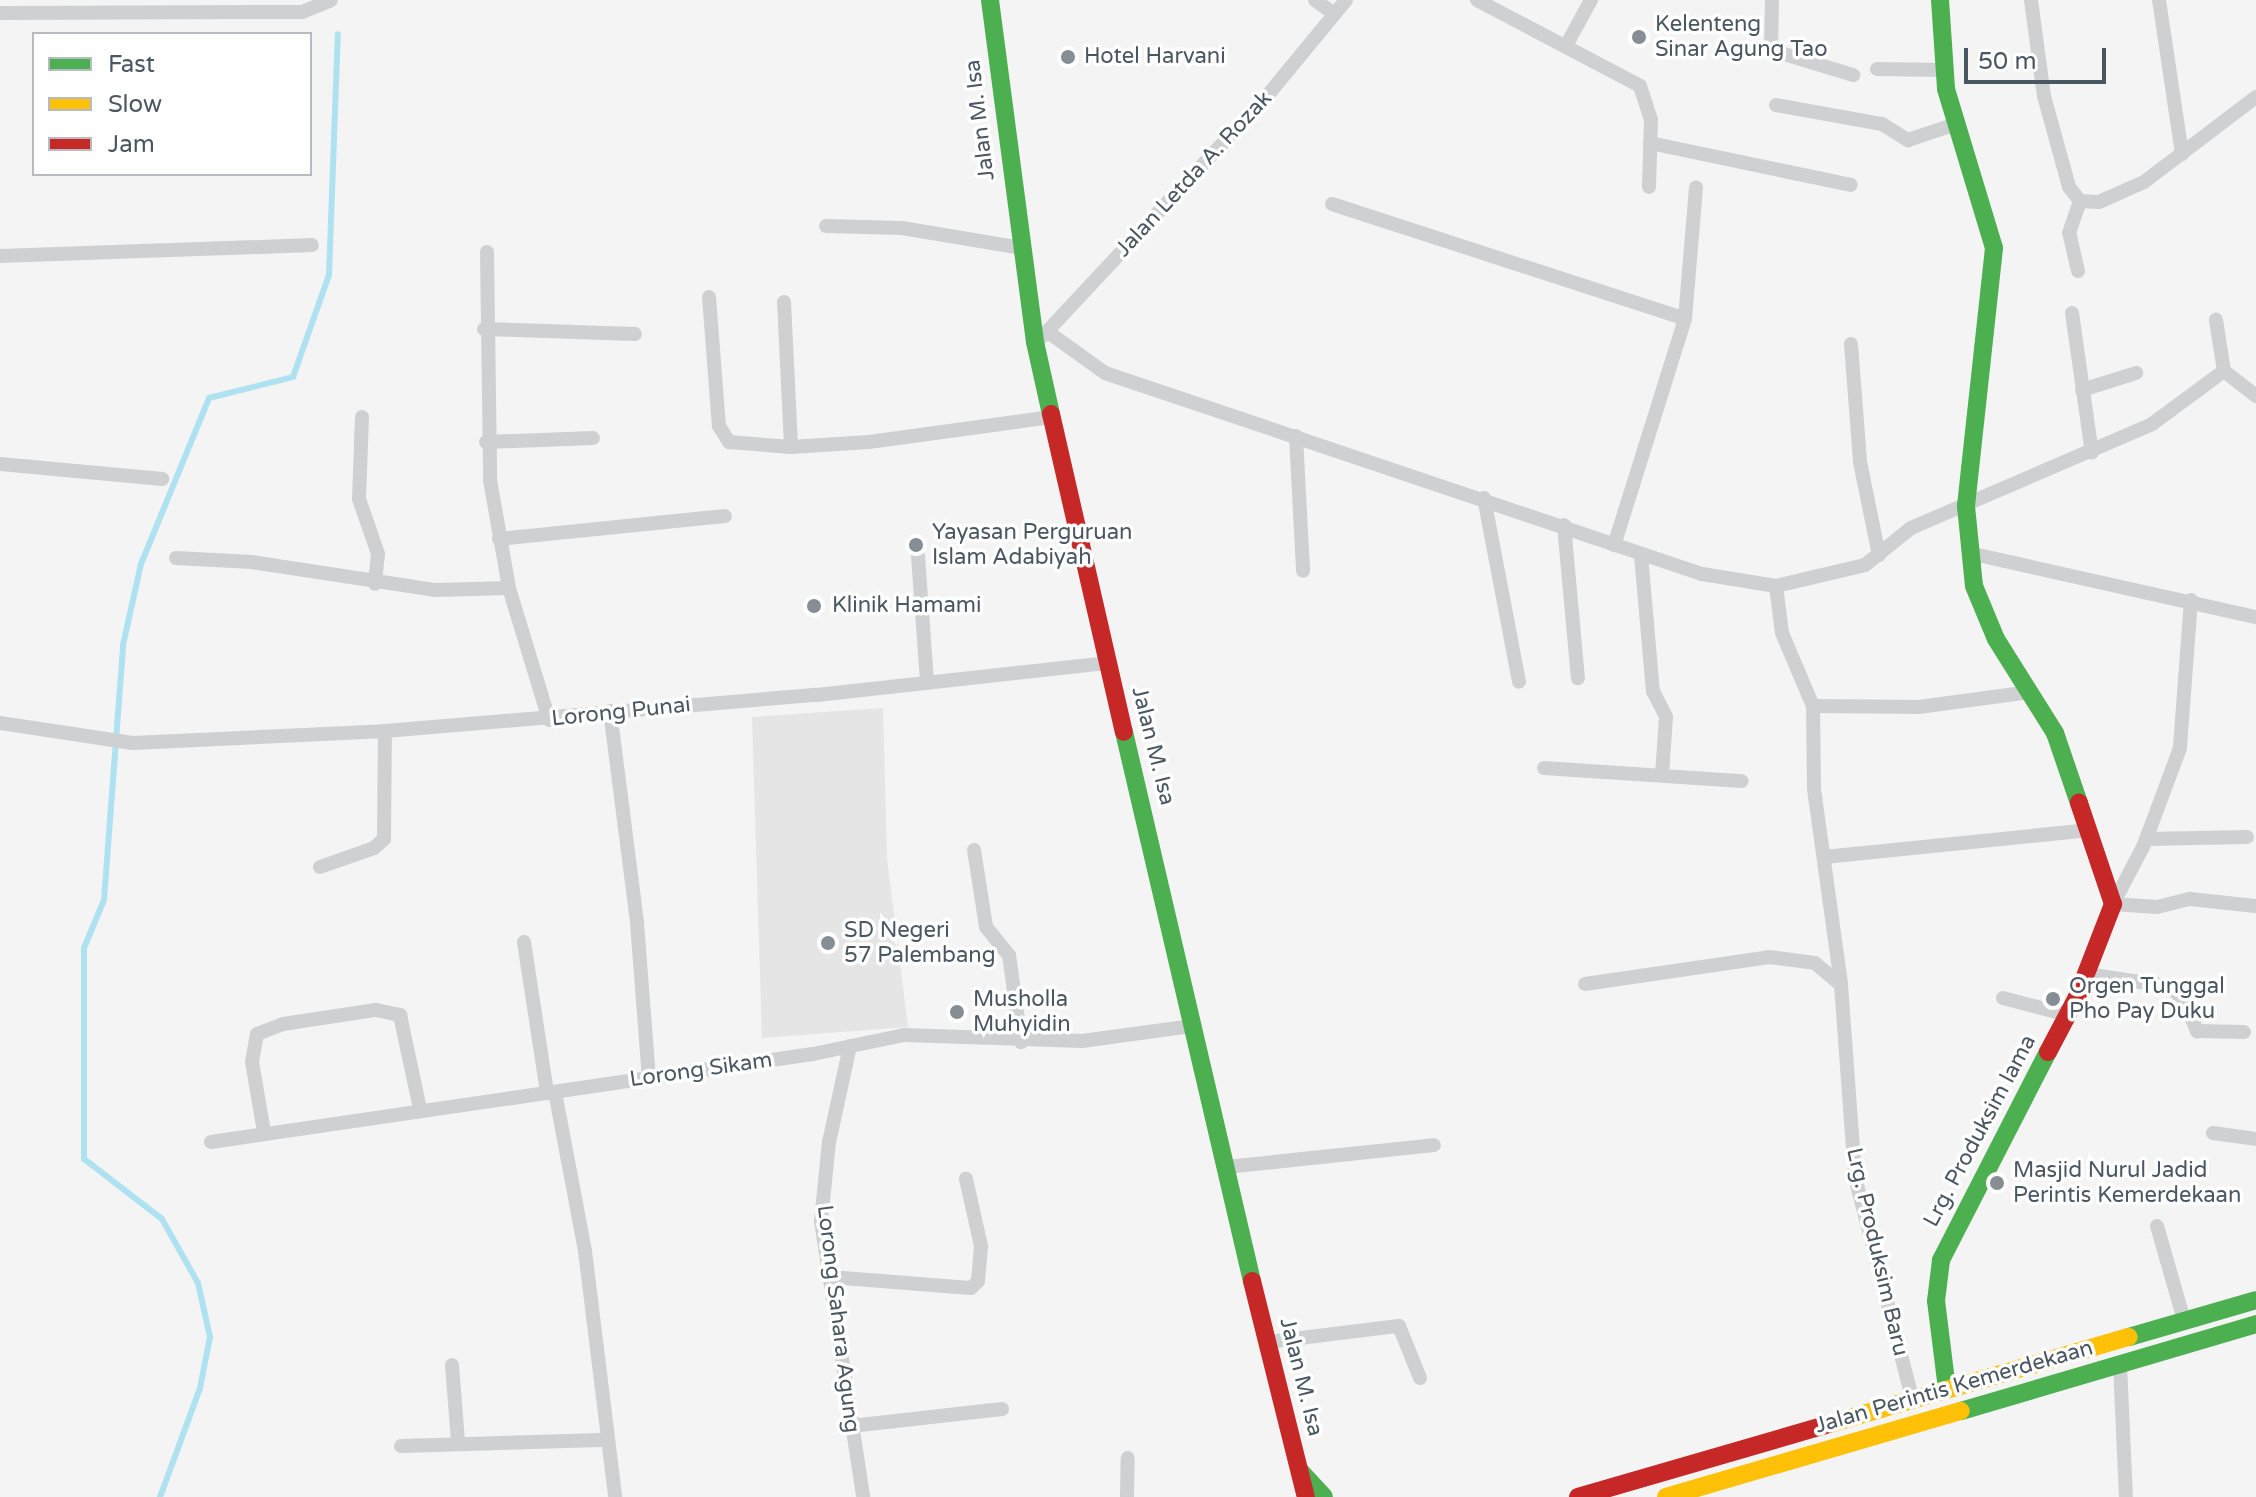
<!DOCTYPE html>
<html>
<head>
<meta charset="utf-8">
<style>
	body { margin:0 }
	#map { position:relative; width:2256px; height:1497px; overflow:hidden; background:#f4f4f4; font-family:"Varela Round",sans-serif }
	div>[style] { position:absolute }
	.education>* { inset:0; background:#e6e5e6 }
	.stream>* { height:6px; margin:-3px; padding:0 3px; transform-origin:3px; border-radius:3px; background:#aee2f0 }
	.street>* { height:14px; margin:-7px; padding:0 7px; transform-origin:7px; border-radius:7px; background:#ced0d2 }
	.fast>* { height:18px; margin:-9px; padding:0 9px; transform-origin:9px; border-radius:9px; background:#4caf50 }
	.slow>* { height:18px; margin:-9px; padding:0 9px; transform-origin:9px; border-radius:9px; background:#ffc107 }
	.jam>* { height:18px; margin:-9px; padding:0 9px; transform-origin:9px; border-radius:9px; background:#c62828 }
	.dots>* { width:22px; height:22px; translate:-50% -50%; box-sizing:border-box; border:4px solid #fff; border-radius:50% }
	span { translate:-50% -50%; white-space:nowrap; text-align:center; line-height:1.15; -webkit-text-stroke:7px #fff; paint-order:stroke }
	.poi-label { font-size:22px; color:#4a5661 }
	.left { translate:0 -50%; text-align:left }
	.street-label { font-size:22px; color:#4a5661 }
	.legend { position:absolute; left:32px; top:32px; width:280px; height:144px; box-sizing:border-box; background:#fff; border:2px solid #b7bbc0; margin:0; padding:10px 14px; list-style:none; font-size:24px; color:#4a5661 }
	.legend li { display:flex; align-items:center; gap:16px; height:40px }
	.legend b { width:40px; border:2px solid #b7bbc0 }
	.scale { position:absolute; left:1964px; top:48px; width:142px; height:36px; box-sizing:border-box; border:4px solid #4a5661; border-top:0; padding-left:10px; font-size:24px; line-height:28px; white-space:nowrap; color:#4a5661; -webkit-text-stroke:6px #fff; paint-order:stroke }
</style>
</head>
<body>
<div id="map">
	<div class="education">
		<i style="clip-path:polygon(883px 708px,887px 858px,908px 1027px,762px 1038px,752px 717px)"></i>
	</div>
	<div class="stream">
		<i style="left:160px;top:1497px;width:116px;rotate:-69.8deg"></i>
		<i style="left:200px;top:1388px;width:52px;rotate:-78.9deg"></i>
		<i style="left:210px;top:1337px;width:55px;rotate:-102.5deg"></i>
		<i style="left:198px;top:1283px;width:73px;rotate:-119.4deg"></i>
		<i style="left:162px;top:1219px;width:98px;rotate:-142.4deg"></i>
		<i style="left:84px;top:1159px;width:211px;rotate:-90deg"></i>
		<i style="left:84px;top:948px;width:52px;rotate:-67.4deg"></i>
		<i style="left:104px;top:900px;width:256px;rotate:-85.7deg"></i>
		<i style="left:123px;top:645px;width:83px;rotate:-77.5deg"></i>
		<i style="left:141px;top:564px;width:179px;rotate:-67.7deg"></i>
		<i style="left:209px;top:398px;width:87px;rotate:-14deg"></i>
		<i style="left:293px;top:377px;width:108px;rotate:-70.6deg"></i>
		<i style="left:329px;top:275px;width:241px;rotate:-87.9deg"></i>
	</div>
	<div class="street">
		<i style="left:1315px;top:0;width:24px;rotate:36deg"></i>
		<i style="left:1477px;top:0;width:184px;rotate:27.8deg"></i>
		<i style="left:1640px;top:86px;width:36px;rotate:72deg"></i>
		<i style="left:1651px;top:120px;width:67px;rotate:91.7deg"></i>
		<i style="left:1772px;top:0;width:50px;rotate:91.1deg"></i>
		<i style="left:1771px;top:50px;width:86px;rotate:17deg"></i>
		<i style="left:2031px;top:0;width:97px;rotate:82.3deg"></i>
		<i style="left:2044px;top:96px;width:94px;rotate:74.6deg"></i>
		<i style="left:2069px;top:187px;width:18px;rotate:52deg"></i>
		<i style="left:2080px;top:201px;width:19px;rotate:3deg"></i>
		<i style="left:2099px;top:202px;width:49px;rotate:-24deg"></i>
		<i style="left:2144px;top:182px;width:141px;rotate:-37.2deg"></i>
		<i style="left:2159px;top:0;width:156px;rotate:81.5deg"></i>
		<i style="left:0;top:13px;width:302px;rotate:-0.2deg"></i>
		<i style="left:302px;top:12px;width:31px;rotate:-22deg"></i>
		<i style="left:1567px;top:44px;width:50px;rotate:-61.4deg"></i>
		<i style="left:1877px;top:69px;width:67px;rotate:0.9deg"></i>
		<i style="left:1776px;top:105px;width:108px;rotate:10.2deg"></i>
		<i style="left:1882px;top:124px;width:31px;rotate:32deg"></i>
		<i style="left:1908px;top:140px;width:51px;rotate:-18.4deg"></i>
		<i style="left:1650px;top:143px;width:205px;rotate:11.8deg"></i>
		<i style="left:1332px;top:204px;width:371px;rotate:18deg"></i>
		<i style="left:1685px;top:319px;width:237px;rotate:107.4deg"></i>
		<i style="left:826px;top:226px;width:76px;rotate:1.5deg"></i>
		<i style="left:902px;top:228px;width:121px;rotate:9.5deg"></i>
		<i style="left:487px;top:252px;width:228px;rotate:89.2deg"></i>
		<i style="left:490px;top:480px;width:110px;rotate:80deg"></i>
		<i style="left:509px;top:588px;width:138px;rotate:73.1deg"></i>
		<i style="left:0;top:256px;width:312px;rotate:-2deg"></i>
		<i style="left:2078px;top:271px;width:39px;rotate:-103deg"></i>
		<i style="left:2069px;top:233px;width:34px;rotate:-71deg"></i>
		<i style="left:709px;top:297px;width:129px;rotate:85.6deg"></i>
		<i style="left:719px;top:426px;width:19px;rotate:58deg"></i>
		<i style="left:729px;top:442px;width:62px;rotate:4.6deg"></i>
		<i style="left:791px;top:447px;width:78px;rotate:-3.7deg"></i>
		<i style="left:869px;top:442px;width:185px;rotate:-7.8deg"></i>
		<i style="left:784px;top:302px;width:145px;rotate:87.2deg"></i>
		<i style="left:2072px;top:313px;width:141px;rotate:81.9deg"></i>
		<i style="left:1685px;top:319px;width:132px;rotate:-85.2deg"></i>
		<i style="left:484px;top:329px;width:151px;rotate:1.9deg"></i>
		<i style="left:1048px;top:332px;width:70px;rotate:35.7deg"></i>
		<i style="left:1105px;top:373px;width:630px;rotate:18.61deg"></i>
		<i style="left:1702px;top:574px;width:75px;rotate:9.2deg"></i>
		<i style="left:1776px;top:586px;width:91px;rotate:-13.3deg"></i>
		<i style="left:1865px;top:565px;width:59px;rotate:-38.8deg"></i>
		<i style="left:1911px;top:528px;width:262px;rotate:-23.3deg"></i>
		<i style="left:2152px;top:424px;width:89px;rotate:-36.4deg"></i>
		<i style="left:2224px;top:371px;width:52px;rotate:-98.9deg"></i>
		<i style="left:1042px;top:337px;width:330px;rotate:-47deg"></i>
		<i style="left:1267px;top:96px;width:124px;rotate:-50.5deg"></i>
		<i style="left:1851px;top:344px;width:118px;rotate:85.6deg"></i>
		<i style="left:1860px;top:462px;width:95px;rotate:78.5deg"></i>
		<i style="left:2224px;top:371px;width:41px;rotate:38deg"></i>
		<i style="left:2082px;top:390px;width:57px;rotate:-17.5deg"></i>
		<i style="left:362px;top:417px;width:82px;rotate:92.1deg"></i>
		<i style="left:359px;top:499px;width:58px;rotate:70.9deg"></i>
		<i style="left:378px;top:554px;width:30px;rotate:96deg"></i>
		<i style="left:1296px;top:436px;width:135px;rotate:87deg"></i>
		<i style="left:486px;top:442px;width:107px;rotate:-2.1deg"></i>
		<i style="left:0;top:464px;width:163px;rotate:5.3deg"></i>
		<i style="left:1484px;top:498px;width:187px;rotate:79.2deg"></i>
		<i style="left:1564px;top:525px;width:154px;rotate:84.8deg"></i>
		<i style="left:499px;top:539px;width:227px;rotate:-5.8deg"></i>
		<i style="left:1969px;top:553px;width:294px;rotate:12.6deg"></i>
		<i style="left:1641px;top:555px;width:137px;rotate:85deg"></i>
		<i style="left:1653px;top:691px;width:29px;rotate:63deg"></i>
		<i style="left:1666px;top:717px;width:57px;rotate:94deg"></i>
		<i style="left:918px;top:556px;width:127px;rotate:85.9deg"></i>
		<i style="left:176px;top:558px;width:76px;rotate:3deg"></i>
		<i style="left:252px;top:562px;width:186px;rotate:8.7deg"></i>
		<i style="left:436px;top:590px;width:73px;rotate:-1.6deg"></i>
		<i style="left:1776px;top:586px;width:47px;rotate:82.7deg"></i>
		<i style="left:1782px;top:633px;width:79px;rotate:67deg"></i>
		<i style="left:1813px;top:706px;width:83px;rotate:89.3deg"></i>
		<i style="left:1814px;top:789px;width:197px;rotate:82.1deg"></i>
		<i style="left:2191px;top:600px;width:148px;rotate:94.3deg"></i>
		<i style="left:2180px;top:748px;width:103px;rotate:110.4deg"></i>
		<i style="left:2144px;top:845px;width:67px;rotate:117.7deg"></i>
		<i style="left:2113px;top:904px;width:44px;rotate:3.9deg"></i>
		<i style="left:2157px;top:907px;width:34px;rotate:-14deg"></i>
		<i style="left:2190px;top:899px;width:66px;rotate:6.1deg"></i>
		<i style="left:1813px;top:706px;width:106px;rotate:0.5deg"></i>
		<i style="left:1919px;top:707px;width:112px;rotate:-7.7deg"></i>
		<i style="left:610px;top:711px;width:214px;rotate:82.7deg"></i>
		<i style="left:637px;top:923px;width:155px;rotate:85.6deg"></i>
		<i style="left:0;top:723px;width:134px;rotate:8.6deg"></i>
		<i style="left:133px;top:743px;width:252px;rotate:-2.7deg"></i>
		<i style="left:385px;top:731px;width:433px;rotate:-4.8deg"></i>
		<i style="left:817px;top:695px;width:293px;rotate:-6.3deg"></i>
		<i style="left:1544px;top:768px;width:198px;rotate:3.8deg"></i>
		<i style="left:2146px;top:839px;width:101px;rotate:-1.1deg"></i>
		<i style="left:974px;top:850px;width:78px;rotate:81.1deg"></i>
		<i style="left:986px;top:927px;width:36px;rotate:51deg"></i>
		<i style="left:1009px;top:955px;width:88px;rotate:82.1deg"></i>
		<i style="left:1824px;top:857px;width:267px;rotate:-5.8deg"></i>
		<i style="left:320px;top:867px;width:57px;rotate:-19.4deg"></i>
		<i style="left:374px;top:848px;width:13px;rotate:-42deg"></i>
		<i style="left:384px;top:839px;width:108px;rotate:-89.5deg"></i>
		<i style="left:524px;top:942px;width:153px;rotate:81.3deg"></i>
		<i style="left:2086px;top:974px;width:82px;rotate:8.4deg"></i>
		<i style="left:2167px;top:986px;width:21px;rotate:37deg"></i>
		<i style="left:2184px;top:999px;width:35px;rotate:68deg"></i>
		<i style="left:2197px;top:1031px;width:47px;rotate:1.2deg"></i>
		<i style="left:1585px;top:984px;width:186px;rotate:-8.3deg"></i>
		<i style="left:1769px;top:957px;width:46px;rotate:7.4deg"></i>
		<i style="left:1815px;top:963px;width:34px;rotate:40deg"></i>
		<i style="left:1841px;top:985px;width:193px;rotate:85.8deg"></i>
		<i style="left:1855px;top:1177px;width:231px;rotate:75.5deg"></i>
		<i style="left:2003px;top:998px;width:67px;rotate:14.7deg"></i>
		<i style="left:850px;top:1046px;width:98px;rotate:102.3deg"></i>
		<i style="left:829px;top:1142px;width:79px;rotate:95.8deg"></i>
		<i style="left:821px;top:1221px;width:279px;rotate:81.3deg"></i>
		<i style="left:555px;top:1092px;width:162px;rotate:79.3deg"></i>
		<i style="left:585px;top:1251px;width:248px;rotate:83deg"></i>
		<i style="left:264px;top:1132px;width:71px;rotate:-99.7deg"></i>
		<i style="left:252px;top:1062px;width:28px;rotate:-80deg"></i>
		<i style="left:257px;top:1034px;width:28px;rotate:-21deg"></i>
		<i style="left:283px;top:1024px;width:94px;rotate:-8.6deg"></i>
		<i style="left:376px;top:1010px;width:25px;rotate:12deg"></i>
		<i style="left:400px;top:1015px;width:96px;rotate:78deg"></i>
		<i style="left:2213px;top:1133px;width:43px;rotate:7.9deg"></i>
		<i style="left:211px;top:1142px;width:608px;rotate:-8.32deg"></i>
		<i style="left:813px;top:1054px;width:93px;rotate:-11.8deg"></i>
		<i style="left:904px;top:1035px;width:178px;rotate:1.9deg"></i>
		<i style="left:1082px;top:1041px;width:110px;rotate:-7.8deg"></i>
		<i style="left:1226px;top:1167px;width:209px;rotate:-6deg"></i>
		<i style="left:2157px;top:1226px;width:98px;rotate:74deg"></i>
		<i style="left:830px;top:1277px;width:141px;rotate:4.5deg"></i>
		<i style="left:971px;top:1288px;width:10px;rotate:-45deg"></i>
		<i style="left:978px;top:1281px;width:35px;rotate:-85deg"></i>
		<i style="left:981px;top:1246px;width:69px;rotate:-102.6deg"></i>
		<i style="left:1268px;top:1342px;width:132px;rotate:-7deg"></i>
		<i style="left:1399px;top:1326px;width:56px;rotate:68deg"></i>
		<i style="left:452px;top:1365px;width:76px;rotate:85.5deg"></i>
		<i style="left:2120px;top:1365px;width:132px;rotate:87.4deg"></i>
		<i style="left:851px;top:1426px;width:152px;rotate:-6.4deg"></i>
		<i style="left:401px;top:1446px;width:207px;rotate:-1.7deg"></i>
		<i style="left:1127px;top:1497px;width:39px;rotate:-89deg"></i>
	</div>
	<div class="fast">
		<i style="left:990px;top:0;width:345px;rotate:82.5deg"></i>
		<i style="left:1035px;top:342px;width:74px;rotate:77.5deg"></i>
		<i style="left:1940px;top:0;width:89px;rotate:86.1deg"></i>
		<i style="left:1946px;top:89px;width:166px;rotate:73.2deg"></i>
		<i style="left:1994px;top:248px;width:260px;rotate:96.2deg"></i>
		<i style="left:1966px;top:506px;width:80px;rotate:84.3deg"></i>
		<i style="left:1974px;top:586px;width:57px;rotate:67.5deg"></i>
		<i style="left:1996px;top:639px;width:111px;rotate:57.9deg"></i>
		<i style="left:2055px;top:733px;width:74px;rotate:71.1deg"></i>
		<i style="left:1124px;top:732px;width:564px;rotate:76.88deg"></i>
		<i style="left:2129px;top:1337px;width:132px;rotate:-16.2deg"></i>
		<i style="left:1947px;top:1389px;width:89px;rotate:-97.1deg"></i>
		<i style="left:1936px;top:1301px;width:41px;rotate:-83deg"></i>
		<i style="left:1941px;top:1260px;width:234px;rotate:-62.8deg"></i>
		<i style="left:1961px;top:1411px;width:308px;rotate:-16.4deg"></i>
		<i style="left:1300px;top:1471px;width:35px;rotate:47deg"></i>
	</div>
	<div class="slow">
		<i style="left:1829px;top:1424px;width:312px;rotate:-16.2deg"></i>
		<i style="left:1666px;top:1497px;width:307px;rotate:-16.3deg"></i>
	</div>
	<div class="jam">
		<i style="left:1051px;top:414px;width:326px;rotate:77.1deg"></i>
		<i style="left:2048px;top:1052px;width:62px;rotate:-62.2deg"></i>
		<i style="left:2077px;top:997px;width:100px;rotate:-68.8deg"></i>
		<i style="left:2113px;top:904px;width:107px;rotate:-108.6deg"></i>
		<i style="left:1252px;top:1281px;width:223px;rotate:76deg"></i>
		<i style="left:1578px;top:1497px;width:261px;rotate:-16.2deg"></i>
	</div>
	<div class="dots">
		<i style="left:1639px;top:37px;background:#868d94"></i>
		<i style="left:1068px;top:57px;background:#868d94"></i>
		<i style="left:916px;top:545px;background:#868d94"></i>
		<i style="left:814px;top:606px;background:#868d94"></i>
		<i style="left:828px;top:943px;background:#868d94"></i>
		<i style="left:2053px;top:999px;background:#868d94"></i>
		<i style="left:957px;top:1012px;background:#868d94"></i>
		<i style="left:1997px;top:1183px;background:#868d94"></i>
	</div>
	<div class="poi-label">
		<span class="left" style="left:1655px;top:37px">Kelenteng<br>Sinar Agung Tao</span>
		<span class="left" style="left:1084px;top:57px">Hotel Harvani</span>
		<span class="left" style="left:932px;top:545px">Yayasan Perguruan<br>Islam Adabiyah</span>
		<span class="left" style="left:832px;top:606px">Klinik Hamami</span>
		<span class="left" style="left:844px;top:943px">SD Negeri<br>57 Palembang</span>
		<span class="left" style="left:2069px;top:999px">Orgen Tunggal<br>Pho Pay Duku</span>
		<span class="left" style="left:973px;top:1012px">Musholla<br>Muhyidin</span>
		<span class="left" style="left:2013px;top:1183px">Masjid Nurul Jadid<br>Perintis Kemerdekaan</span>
	</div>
	<div class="street-label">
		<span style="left:980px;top:120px;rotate:-97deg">Jalan M. Isa</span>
		<span style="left:1194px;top:174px;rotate:-47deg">Jalan Letda A. Rozak</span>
		<span style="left:621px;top:712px;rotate:-6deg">Lorong Punai</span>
		<span style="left:1153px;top:746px;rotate:76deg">Jalan M. Isa</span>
		<span style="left:701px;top:1070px;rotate:-8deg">Lorong Sikam</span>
		<span style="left:1980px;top:1131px;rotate:-62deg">Lrg. Produksim lama</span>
		<span style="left:1877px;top:1252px;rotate:77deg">Lrg. Produksim Baru</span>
		<span style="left:838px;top:1319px;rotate:83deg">Lorong Sahara Agung</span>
		<span style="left:1301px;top:1377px;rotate:76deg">Jalan M. Isa</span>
		<span style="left:1954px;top:1387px;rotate:-16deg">Jalan Perintis Kemerdekaan</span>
	</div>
	<ul class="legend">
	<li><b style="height:10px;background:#4caf50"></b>Fast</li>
	<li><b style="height:10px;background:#ffc107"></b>Slow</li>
	<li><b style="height:10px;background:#c62828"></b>Jam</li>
	</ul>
	<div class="scale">50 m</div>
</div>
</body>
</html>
